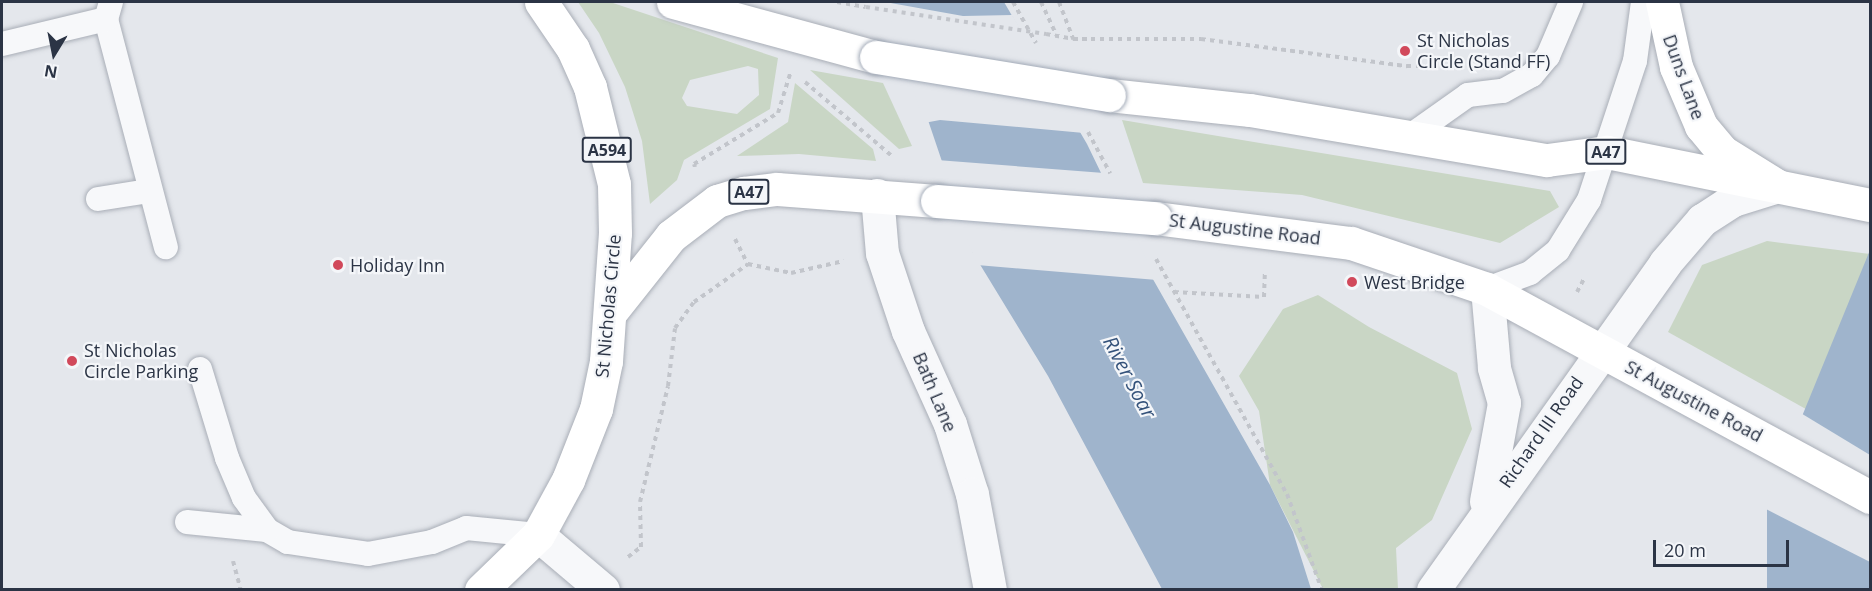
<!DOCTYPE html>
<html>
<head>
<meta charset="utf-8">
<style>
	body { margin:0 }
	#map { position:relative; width:1872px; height:591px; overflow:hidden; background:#e4e7ec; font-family:"Open Sans",sans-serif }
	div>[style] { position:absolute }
	.green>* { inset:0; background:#c9d6c5 }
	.water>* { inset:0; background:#9fb4cc }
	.pier>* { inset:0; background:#e4e7ec }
	.path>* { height:4px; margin-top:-2px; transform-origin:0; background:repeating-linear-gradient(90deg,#c2c5cb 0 4.5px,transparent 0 9px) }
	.roads { filter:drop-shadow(0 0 2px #a9aeb7) drop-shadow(0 0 2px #a9aeb7) }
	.lane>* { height:24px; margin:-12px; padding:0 12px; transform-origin:12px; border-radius:12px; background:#f7f8fa }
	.street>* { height:33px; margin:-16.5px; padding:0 16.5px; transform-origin:16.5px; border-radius:16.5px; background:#f7f8fa }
	.secondary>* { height:33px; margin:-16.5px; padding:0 16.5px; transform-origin:16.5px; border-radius:16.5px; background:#fff }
	.primary>* { height:33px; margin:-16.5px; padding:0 16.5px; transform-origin:16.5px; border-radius:16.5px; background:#fff }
	.path-bridge>* { height:4px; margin-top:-2px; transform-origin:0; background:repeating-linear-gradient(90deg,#c2c5cb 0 4.5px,transparent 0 9px) }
	.bridges { filter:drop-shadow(0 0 2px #a3abb8) drop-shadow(0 0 2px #a3abb8) }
	.primary-bridge>* { height:33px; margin:-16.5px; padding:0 16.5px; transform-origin:16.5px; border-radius:16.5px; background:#fff }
	.dots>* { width:16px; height:16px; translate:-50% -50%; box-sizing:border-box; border:3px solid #f4f6f9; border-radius:50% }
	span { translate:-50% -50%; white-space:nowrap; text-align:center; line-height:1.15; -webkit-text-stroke:4.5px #f4f6f9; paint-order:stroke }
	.shield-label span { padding:2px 4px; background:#f4f6f9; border:2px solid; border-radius:4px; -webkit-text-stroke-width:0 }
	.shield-label { font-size:16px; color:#2b3445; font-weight:700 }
	.poi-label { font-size:18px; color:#2b3445 }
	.left { translate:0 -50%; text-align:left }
	.street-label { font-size:18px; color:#2b3445 }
	.water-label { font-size:20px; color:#34527a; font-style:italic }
	.frame { position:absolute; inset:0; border:3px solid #2b3445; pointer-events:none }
	.north { position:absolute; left:24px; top:24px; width:60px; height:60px; -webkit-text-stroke:4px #f4f6f9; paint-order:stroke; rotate:190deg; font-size:16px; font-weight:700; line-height:24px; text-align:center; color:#2b3445 }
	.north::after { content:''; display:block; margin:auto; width:21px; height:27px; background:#2b3445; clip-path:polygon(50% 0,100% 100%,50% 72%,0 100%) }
	.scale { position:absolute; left:1653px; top:540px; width:136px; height:27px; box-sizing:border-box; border:3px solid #2b3445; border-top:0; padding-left:8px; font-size:18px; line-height:21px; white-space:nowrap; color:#2b3445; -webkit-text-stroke:4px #f4f6f9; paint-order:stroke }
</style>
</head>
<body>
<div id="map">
	<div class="green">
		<i style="clip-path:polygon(evenodd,578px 2px,610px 2px,778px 58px,770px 109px,684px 160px,677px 180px,650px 204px,642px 141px,625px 87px,599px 33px,578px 2px,748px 66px,758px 69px,759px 95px,737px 114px,687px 106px,682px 98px,690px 80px,748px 66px)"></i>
		<i style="clip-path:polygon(810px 70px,883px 83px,912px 146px,899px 149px)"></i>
		<i style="clip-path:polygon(795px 83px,873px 149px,876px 161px,799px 154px,737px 156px,788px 122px)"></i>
		<i style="clip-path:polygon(1122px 120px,1550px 191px,1559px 207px,1500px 243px,1302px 195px,1143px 183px)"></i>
		<i style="clip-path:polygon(1767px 241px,1870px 254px,1813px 413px,1668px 332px,1702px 265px)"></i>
		<i style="clip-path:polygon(1318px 295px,1369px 327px,1457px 373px,1472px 429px,1432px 520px,1396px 548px,1398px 589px,1323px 589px,1270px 485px,1259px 411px,1239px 376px,1283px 309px)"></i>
	</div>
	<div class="water">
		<i style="clip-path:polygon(888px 2px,1004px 2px,1087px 144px,1150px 274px,1270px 485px,1293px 532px,1311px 589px,1162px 589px,1048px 376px,973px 253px)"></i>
		<i style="clip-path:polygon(1870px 250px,1870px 589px,1767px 589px,1767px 502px)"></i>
	</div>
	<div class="pier">
		<i style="clip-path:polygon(885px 2px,963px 16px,1012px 15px,1084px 133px,940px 120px,924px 123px)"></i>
		<i style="clip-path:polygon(937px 160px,1104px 173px,1157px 280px,977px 265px)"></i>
		<i style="clip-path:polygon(1799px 412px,1870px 455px,1870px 562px,1764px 508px)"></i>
	</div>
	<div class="path">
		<i style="left:837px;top:2px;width:29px;rotate:10deg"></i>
		<i style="left:1013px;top:2px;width:47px;rotate:60.7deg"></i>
		<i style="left:1041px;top:2px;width:38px;rotate:65deg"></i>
		<i style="left:1059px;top:2px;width:40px;rotate:69deg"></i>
		<i style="left:1046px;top:34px;width:27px;rotate:10deg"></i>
		<i style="left:1073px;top:39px;width:128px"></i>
		<i style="left:1201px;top:39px;width:208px;rotate:7.5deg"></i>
		<i style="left:1407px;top:66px;width:38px"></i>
		<i style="left:805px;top:82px;width:116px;rotate:40.4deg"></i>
		<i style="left:1088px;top:132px;width:47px;rotate:61.8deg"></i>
		<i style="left:695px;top:167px;width:3px;rotate:-108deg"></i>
		<i style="left:694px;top:164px;width:98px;rotate:-31.3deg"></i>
		<i style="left:778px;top:113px;width:41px;rotate:-72.9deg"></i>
		<i style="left:735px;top:239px;width:28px;rotate:63deg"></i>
		<i style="left:1156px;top:259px;width:269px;rotate:60.9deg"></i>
		<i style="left:1287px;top:494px;width:102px;rotate:70deg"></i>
		<i style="left:1174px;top:292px;width:90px;rotate:3.2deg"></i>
		<i style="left:1264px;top:297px;width:23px;rotate:-88deg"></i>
		<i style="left:1577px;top:292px;width:17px;rotate:-62deg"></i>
		<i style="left:628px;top:557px;width:16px;rotate:-38deg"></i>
		<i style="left:641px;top:547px;width:45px;rotate:-91.3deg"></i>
		<i style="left:640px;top:502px;width:119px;rotate:-76.4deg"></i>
		<i style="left:668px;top:386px;width:58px;rotate:-83.1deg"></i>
		<i style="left:675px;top:328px;width:32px;rotate:-54deg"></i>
		<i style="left:694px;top:302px;width:66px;rotate:-35.1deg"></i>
		<i style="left:748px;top:264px;width:44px;rotate:11.8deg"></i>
		<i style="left:791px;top:273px;width:54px;rotate:-12.8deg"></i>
		<i style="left:233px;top:561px;width:30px;rotate:75deg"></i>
	</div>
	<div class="roads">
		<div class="lane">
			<i style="left:111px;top:2px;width:18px;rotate:106deg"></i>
			<i style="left:106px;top:19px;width:236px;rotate:75.3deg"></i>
			<i style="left:2px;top:44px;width:107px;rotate:-13.5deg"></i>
			<i style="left:1410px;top:136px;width:71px;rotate:-35.3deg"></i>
			<i style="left:1468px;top:95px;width:35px;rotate:-7deg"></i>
			<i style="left:1503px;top:91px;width:33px;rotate:-29deg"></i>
			<i style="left:1532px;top:75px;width:25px;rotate:-50deg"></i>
			<i style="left:1548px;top:56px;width:59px;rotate:-66.9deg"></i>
			<i style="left:98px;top:199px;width:52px;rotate:-8.9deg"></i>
			<i style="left:1487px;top:289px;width:46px;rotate:-20.4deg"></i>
			<i style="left:1530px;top:273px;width:36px;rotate:-39deg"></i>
			<i style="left:1558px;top:250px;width:59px;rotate:-58.2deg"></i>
			<i style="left:1589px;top:200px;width:146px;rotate:-71.7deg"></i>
			<i style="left:1635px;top:61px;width:60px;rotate:-82.3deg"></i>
			<i style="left:200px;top:369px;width:93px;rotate:73.1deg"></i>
			<i style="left:227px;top:458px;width:43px;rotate:67deg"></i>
			<i style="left:244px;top:498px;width:39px;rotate:54deg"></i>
			<i style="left:267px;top:530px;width:24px;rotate:30deg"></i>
			<i style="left:288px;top:542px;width:81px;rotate:8.5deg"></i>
			<i style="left:368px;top:554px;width:65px;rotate:-10.6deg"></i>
			<i style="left:432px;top:542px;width:37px;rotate:-22deg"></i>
			<i style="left:466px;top:528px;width:72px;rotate:5.6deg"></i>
			<i style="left:187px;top:522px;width:80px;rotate:5.7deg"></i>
		</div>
		<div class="street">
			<i style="left:877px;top:195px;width:58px;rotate:85.1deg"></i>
			<i style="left:882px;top:253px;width:82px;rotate:71.6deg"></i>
			<i style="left:908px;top:331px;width:102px;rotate:65.7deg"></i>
			<i style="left:950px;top:424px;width:73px;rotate:72.6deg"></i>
			<i style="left:972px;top:494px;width:98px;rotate:79.4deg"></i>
			<i style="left:1486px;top:501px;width:100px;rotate:-79.6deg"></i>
			<i style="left:1504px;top:403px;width:37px;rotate:-106deg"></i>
			<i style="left:1494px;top:367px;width:78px;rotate:-95.1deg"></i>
			<i style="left:538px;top:535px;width:85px;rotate:40.2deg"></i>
			<i style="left:1433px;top:590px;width:401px;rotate:-54.6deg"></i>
			<i style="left:1665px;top:263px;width:57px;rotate:-49.3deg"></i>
			<i style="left:1702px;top:220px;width:37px;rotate:-33deg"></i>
			<i style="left:1733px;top:200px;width:47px;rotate:-17.3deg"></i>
		</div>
		<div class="secondary">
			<i style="left:1662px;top:2px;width:66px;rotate:77.8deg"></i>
			<i style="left:1676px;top:67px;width:64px;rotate:67deg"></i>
			<i style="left:1701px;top:126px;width:34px;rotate:50deg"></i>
			<i style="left:1723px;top:152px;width:62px;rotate:31.9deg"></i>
		</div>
		<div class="primary">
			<i style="left:673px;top:2px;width:210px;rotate:15.2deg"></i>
			<i style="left:1109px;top:95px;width:142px;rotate:6.1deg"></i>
			<i style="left:1250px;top:110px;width:301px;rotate:9.6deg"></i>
			<i style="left:1547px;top:160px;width:61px;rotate:-7.6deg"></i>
			<i style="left:1607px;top:152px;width:268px;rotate:11.4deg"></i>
			<i style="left:1155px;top:218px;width:198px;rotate:7.3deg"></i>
			<i style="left:1351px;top:243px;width:144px;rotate:18.7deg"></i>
			<i style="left:1487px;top:289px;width:436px;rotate:28.5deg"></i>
			<i style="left:610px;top:313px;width:98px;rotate:-51.6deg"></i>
			<i style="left:671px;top:236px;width:58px;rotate:-37.3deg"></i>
			<i style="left:717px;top:201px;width:28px;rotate:-17deg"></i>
			<i style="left:744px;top:193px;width:33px;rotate:-7deg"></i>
			<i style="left:777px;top:189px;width:160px;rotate:4.3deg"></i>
			<i style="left:481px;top:590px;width:79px;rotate:-44deg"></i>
			<i style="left:538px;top:535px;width:63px;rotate:-61.4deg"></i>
			<i style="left:568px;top:480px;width:76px;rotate:-68.5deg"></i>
			<i style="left:596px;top:409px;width:49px;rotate:-78.2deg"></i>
			<i style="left:606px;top:361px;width:128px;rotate:-86deg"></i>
			<i style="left:615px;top:233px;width:49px;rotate:-91.2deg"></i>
			<i style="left:614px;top:184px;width:100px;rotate:-103.9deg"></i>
			<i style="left:590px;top:87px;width:42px;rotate:-114.1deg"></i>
			<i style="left:573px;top:49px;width:57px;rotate:-124.2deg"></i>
		</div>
	</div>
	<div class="path-bridge">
		<i style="left:866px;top:7px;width:182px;rotate:8.5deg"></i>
	</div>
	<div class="bridges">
		<div class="primary-bridge">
			<i style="left:876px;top:57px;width:236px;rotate:9.3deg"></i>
			<i style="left:937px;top:201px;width:219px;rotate:4.5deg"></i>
		</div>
	</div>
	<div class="dots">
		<i style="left:1405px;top:51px;background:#d1495b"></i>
		<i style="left:338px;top:265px;background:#d1495b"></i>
		<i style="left:1352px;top:282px;background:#d1495b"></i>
		<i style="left:72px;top:361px;background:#d1495b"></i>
	</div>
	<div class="shield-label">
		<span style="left:607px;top:150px">A594</span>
		<span style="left:1606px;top:152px">A47</span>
		<span style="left:749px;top:192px">A47</span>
	</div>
	<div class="poi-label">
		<span class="left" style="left:1417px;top:51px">St Nicholas<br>Circle (Stand FF)</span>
		<span class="left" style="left:350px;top:265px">Holiday Inn</span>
		<span class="left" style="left:1364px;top:282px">West Bridge</span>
		<span class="left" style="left:84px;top:361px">St Nicholas<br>Circle Parking</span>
	</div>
	<div class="street-label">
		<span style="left:1684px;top:77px;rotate:70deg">Duns Lane</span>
		<span style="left:1245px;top:229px;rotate:7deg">St Augustine Road</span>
		<span style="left:608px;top:306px;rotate:-85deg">St Nicholas Circle</span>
		<span style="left:935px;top:392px;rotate:67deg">Bath Lane</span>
		<span style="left:1694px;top:401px;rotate:28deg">St Augustine Road</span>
		<span style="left:1541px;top:432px;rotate:-55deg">Richard III Road</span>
	</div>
	<div class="water-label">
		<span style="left:1130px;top:377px;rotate:62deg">River Soar</span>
	</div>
	<div class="frame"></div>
	<div class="north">N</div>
	<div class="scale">20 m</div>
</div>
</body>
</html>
